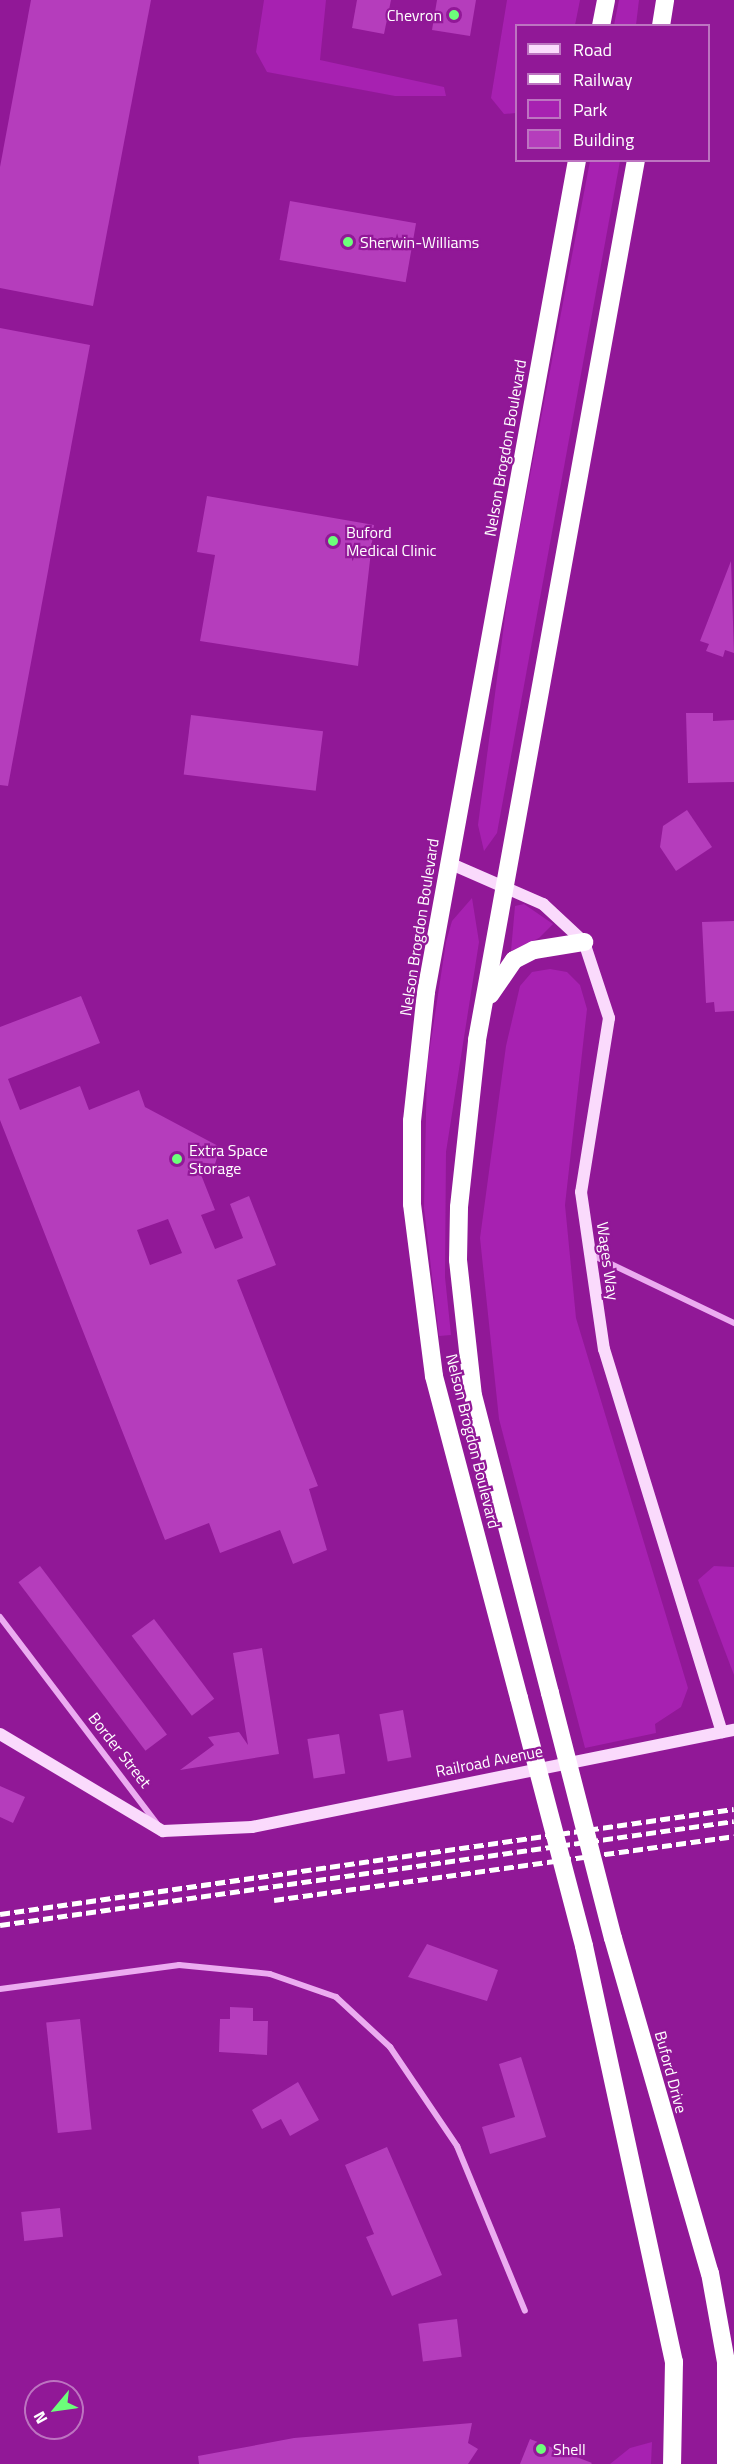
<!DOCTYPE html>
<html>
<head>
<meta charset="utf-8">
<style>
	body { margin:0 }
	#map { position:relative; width:734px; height:2464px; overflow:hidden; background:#911897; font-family:"Titillium Web",sans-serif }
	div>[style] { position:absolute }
	.green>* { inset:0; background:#a721b1 }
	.building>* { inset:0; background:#b53dbc; transform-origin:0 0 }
	.street>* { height:6px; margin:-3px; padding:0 3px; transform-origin:3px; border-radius:3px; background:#ecacf1 }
	.secondary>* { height:12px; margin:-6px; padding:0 6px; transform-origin:6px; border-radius:6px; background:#fadafc }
	.highway>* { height:18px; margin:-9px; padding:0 9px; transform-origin:9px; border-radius:9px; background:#fff }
	.rail>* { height:4.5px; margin-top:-2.25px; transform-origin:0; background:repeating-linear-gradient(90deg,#fff 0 10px,transparent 0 14.5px) }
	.highway-bridge>* { height:18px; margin:-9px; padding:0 9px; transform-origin:9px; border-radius:9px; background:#fff }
	.dots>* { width:16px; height:16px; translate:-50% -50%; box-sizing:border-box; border:3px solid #911897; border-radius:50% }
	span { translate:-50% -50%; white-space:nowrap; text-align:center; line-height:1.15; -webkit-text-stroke:4.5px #911897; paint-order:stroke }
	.poi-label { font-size:16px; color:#fff }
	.right { translate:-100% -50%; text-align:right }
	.left { translate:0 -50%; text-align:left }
	.street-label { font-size:16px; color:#fff }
	.legend { position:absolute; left:515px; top:24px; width:195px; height:138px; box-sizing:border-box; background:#911897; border:2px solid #bd74c1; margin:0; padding:8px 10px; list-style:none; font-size:18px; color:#fff }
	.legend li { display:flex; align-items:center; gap:12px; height:30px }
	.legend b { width:30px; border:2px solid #bd74c1 }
	.north { position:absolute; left:24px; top:2380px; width:60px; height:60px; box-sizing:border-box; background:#911897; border:2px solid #bd74c1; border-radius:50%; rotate:241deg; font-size:16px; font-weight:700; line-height:24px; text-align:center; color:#fff }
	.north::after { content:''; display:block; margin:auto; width:21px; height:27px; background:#6cff7a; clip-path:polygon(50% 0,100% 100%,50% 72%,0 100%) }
</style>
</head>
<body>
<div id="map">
	<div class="green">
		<i style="clip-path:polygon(264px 0,326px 0,320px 60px,444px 87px,446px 96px,395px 96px,267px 72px,256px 52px)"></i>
		<i style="clip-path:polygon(507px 0,580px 0,575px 25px,516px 26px,516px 113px,504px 114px,491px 98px)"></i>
		<i style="clip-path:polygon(619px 0,639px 0,636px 25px,614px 25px)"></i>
		<i style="clip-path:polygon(590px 161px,620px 161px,497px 833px,484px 851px,478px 825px,509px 586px)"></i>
		<i style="clip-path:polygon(472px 898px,479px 942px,446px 1152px,445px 1277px,451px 1335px,439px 1336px,424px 1208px,427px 1067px,446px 942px,452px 921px)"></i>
		<i style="clip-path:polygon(524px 904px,553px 924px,539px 938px,511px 951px,515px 906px)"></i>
		<i style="clip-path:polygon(550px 969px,567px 972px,580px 985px,587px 1009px,565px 1205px,576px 1318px,688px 1688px,681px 1707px,655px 1724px,656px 1733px,585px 1748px,499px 1419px,480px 1238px,506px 1046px,520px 986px,532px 972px)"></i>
		<i style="clip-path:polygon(714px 1566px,734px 1567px,734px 1675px,698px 1580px)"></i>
		<i style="clip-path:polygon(652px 2442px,651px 2464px,610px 2464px,630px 2448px)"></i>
	</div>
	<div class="building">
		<i style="clip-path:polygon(31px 0,151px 0,93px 306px,0 288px,0 167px)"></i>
		<i style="clip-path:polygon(357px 0,391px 0,384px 34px,352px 28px)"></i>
		<i style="clip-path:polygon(437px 0,476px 0,470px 36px,432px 30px)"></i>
		<i style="left:290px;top:201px;width:128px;height:60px;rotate:10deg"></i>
		<i style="clip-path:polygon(0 328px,90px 345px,8px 786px,0 785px)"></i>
		<i style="clip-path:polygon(207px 496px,374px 525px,358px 666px,200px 641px,215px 555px,197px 552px)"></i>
		<i style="clip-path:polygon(731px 561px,734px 653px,725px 650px,723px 657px,706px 651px,709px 644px,700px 641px)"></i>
		<i style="clip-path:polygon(686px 713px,713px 713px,713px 721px,734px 720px,734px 782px,688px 783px)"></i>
		<i style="left:191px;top:715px;width:133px;height:60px;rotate:7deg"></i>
		<i style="clip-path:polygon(687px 810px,712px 847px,676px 871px,660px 847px,663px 826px)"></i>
		<i style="clip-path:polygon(734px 921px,734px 1011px,715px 1012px,714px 1002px,706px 1003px,702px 922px)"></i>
		<i style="clip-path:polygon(evenodd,81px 996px,100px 1043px,8px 1079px,20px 1110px,80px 1086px,89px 1110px,139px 1090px,145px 1107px,220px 1147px,215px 1164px,196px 1162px,215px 1210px,201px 1215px,215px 1249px,243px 1238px,230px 1204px,249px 1196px,276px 1265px,237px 1280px,318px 1486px,309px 1489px,327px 1550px,293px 1564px,280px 1530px,220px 1553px,209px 1523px,165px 1540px,0 1120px,0 1027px,81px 996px,168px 1219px,182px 1253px,150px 1265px,137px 1230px,168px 1219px)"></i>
		<i style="left:40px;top:1566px;width:211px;height:27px;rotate:53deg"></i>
		<i style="left:154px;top:1619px;width:100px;height:28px;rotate:53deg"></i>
		<i style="clip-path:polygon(262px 1648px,279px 1754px,180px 1770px,214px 1745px,208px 1737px,239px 1732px,248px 1745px,233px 1653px)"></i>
		<i style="left:403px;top:1710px;width:48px;height:24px;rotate:80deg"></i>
		<i style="left:339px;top:1734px;width:40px;height:32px;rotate:81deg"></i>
		<i style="clip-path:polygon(0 1786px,25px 1797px,13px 1823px,0 1817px)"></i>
		<i style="clip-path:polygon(427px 1944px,498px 1970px,487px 2001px,408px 1977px)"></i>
		<i style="clip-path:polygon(230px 2007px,253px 2008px,253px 2021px,268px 2021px,267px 2055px,219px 2052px,220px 2019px,230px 2019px)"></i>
		<i style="left:80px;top:2019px;width:111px;height:34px;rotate:84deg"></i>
		<i style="clip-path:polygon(521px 2057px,546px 2137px,490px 2154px,482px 2127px,515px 2117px,499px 2064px)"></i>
		<i style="clip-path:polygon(298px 2082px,319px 2120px,290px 2136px,281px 2119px,262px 2129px,252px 2110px)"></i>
		<i style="clip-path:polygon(387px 2147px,442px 2275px,392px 2296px,366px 2237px,374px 2234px,345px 2165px)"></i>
		<i style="left:60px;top:2208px;width:29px;height:39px;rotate:84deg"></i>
		<i style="left:457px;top:2319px;width:38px;height:39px;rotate:83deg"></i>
		<i style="clip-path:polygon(472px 2423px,468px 2443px,478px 2449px,468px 2464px,199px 2464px,198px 2456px,294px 2438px)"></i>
		<i style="clip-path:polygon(530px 2439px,592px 2463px,591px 2464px,520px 2464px)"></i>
	</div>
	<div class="street">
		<i style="left:590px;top:1254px;width:160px;rotate:25.6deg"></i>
		<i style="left:0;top:1617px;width:260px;rotate:52.8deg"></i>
		<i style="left:0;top:1989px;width:181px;rotate:-7.6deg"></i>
		<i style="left:179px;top:1965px;width:91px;rotate:5.6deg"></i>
		<i style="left:270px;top:1974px;width:70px;rotate:19.2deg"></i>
		<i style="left:336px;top:1997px;width:74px;rotate:42.8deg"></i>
		<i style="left:390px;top:2047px;width:120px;rotate:55.9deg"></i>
		<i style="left:457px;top:2146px;width:178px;rotate:67.6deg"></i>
	</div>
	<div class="secondary">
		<i style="left:449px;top:863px;width:103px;rotate:23.6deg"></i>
		<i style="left:543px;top:904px;width:56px;rotate:42.8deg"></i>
		<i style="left:584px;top:942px;width:80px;rotate:71.8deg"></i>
		<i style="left:609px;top:1018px;width:176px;rotate:99.1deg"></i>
		<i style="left:581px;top:1192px;width:159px;rotate:81.7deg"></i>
		<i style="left:604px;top:1349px;width:401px;rotate:72.9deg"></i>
		<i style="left:0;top:1734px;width:190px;rotate:30.8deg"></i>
		<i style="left:163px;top:1831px;width:89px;rotate:-2.6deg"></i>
		<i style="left:252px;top:1827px;width:492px;rotate:-11.4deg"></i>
	</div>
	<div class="highway">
		<i style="left:601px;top:26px;width:26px;rotate:-79deg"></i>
		<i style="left:661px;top:26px;width:26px;rotate:-81deg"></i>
		<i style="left:490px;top:995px;width:42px;rotate:-55.6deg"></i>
		<i style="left:514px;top:960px;width:22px;rotate:-27deg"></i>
		<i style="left:534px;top:950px;width:51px;rotate:-9.1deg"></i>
		<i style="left:550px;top:1693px;width:307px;rotate:-104.5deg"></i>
		<i style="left:473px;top:1396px;width:137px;rotate:-96.3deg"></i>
		<i style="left:458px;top:1260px;width:53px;rotate:-88.9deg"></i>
		<i style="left:459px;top:1207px;width:168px;rotate:-83.8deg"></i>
		<i style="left:477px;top:1040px;width:894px;rotate:-79.76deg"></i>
		<i style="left:519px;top:1698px;width:333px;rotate:-104.8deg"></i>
		<i style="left:434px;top:1376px;width:173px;rotate:-97.3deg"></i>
		<i style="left:412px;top:1204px;width:83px;rotate:-90deg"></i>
		<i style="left:412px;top:1121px;width:130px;rotate:-83.8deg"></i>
		<i style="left:426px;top:992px;width:846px;rotate:-79.71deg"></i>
		<i style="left:613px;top:1938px;width:349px;rotate:73.9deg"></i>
		<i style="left:710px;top:2273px;width:90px;rotate:79.8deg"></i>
		<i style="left:726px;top:2362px;width:102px;rotate:90deg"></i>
		<i style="left:584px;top:1946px;width:426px;rotate:77.8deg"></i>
		<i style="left:674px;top:2362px;width:102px;rotate:91.1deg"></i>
	</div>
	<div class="rail">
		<i style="left:274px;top:1900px;width:464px;rotate:-7.9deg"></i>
		<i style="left:0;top:1914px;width:741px;rotate:-8.14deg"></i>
		<i style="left:0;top:1925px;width:741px;rotate:-8.06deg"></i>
	</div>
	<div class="highway-bridge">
		<i style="left:550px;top:1693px;width:253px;rotate:75.6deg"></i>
		<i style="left:519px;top:1698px;width:256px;rotate:75.3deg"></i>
	</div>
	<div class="dots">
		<i style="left:454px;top:15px;background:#6cff7a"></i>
		<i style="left:348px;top:242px;background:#6cff7a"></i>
		<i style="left:333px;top:541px;background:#6cff7a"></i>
		<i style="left:177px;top:1159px;background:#6cff7a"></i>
		<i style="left:541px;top:2449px;background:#6cff7a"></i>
	</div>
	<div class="poi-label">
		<span class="right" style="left:442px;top:15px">Chevron</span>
		<span class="left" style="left:360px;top:242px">Sherwin-Williams</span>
		<span class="left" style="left:346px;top:541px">Buford<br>Medical Clinic</span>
		<span class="left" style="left:189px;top:1159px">Extra Space<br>Storage</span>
		<span class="left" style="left:553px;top:2449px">Shell</span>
	</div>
	<div class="street-label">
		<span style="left:505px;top:448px;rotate:-80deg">Nelson Brogdon Boulevard</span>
		<span style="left:419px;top:927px;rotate:-81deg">Nelson Brogdon Boulevard</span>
		<span style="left:608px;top:1261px;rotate:82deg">Wages Way</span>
		<span style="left:473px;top:1441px;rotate:76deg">Nelson Brogdon Boulevard</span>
		<span style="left:120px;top:1750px;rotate:52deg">Border Street</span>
		<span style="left:489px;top:1761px;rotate:-11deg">Railroad Avenue</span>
		<span style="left:671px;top:2072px;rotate:75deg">Buford Drive</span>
	</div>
	<ul class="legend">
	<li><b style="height:8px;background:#fadafc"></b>Road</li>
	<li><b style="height:8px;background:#fff"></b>Railway</li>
	<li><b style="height:16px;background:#a721b1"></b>Park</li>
	<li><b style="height:16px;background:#b53dbc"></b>Building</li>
	</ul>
	<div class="north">N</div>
</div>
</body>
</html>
